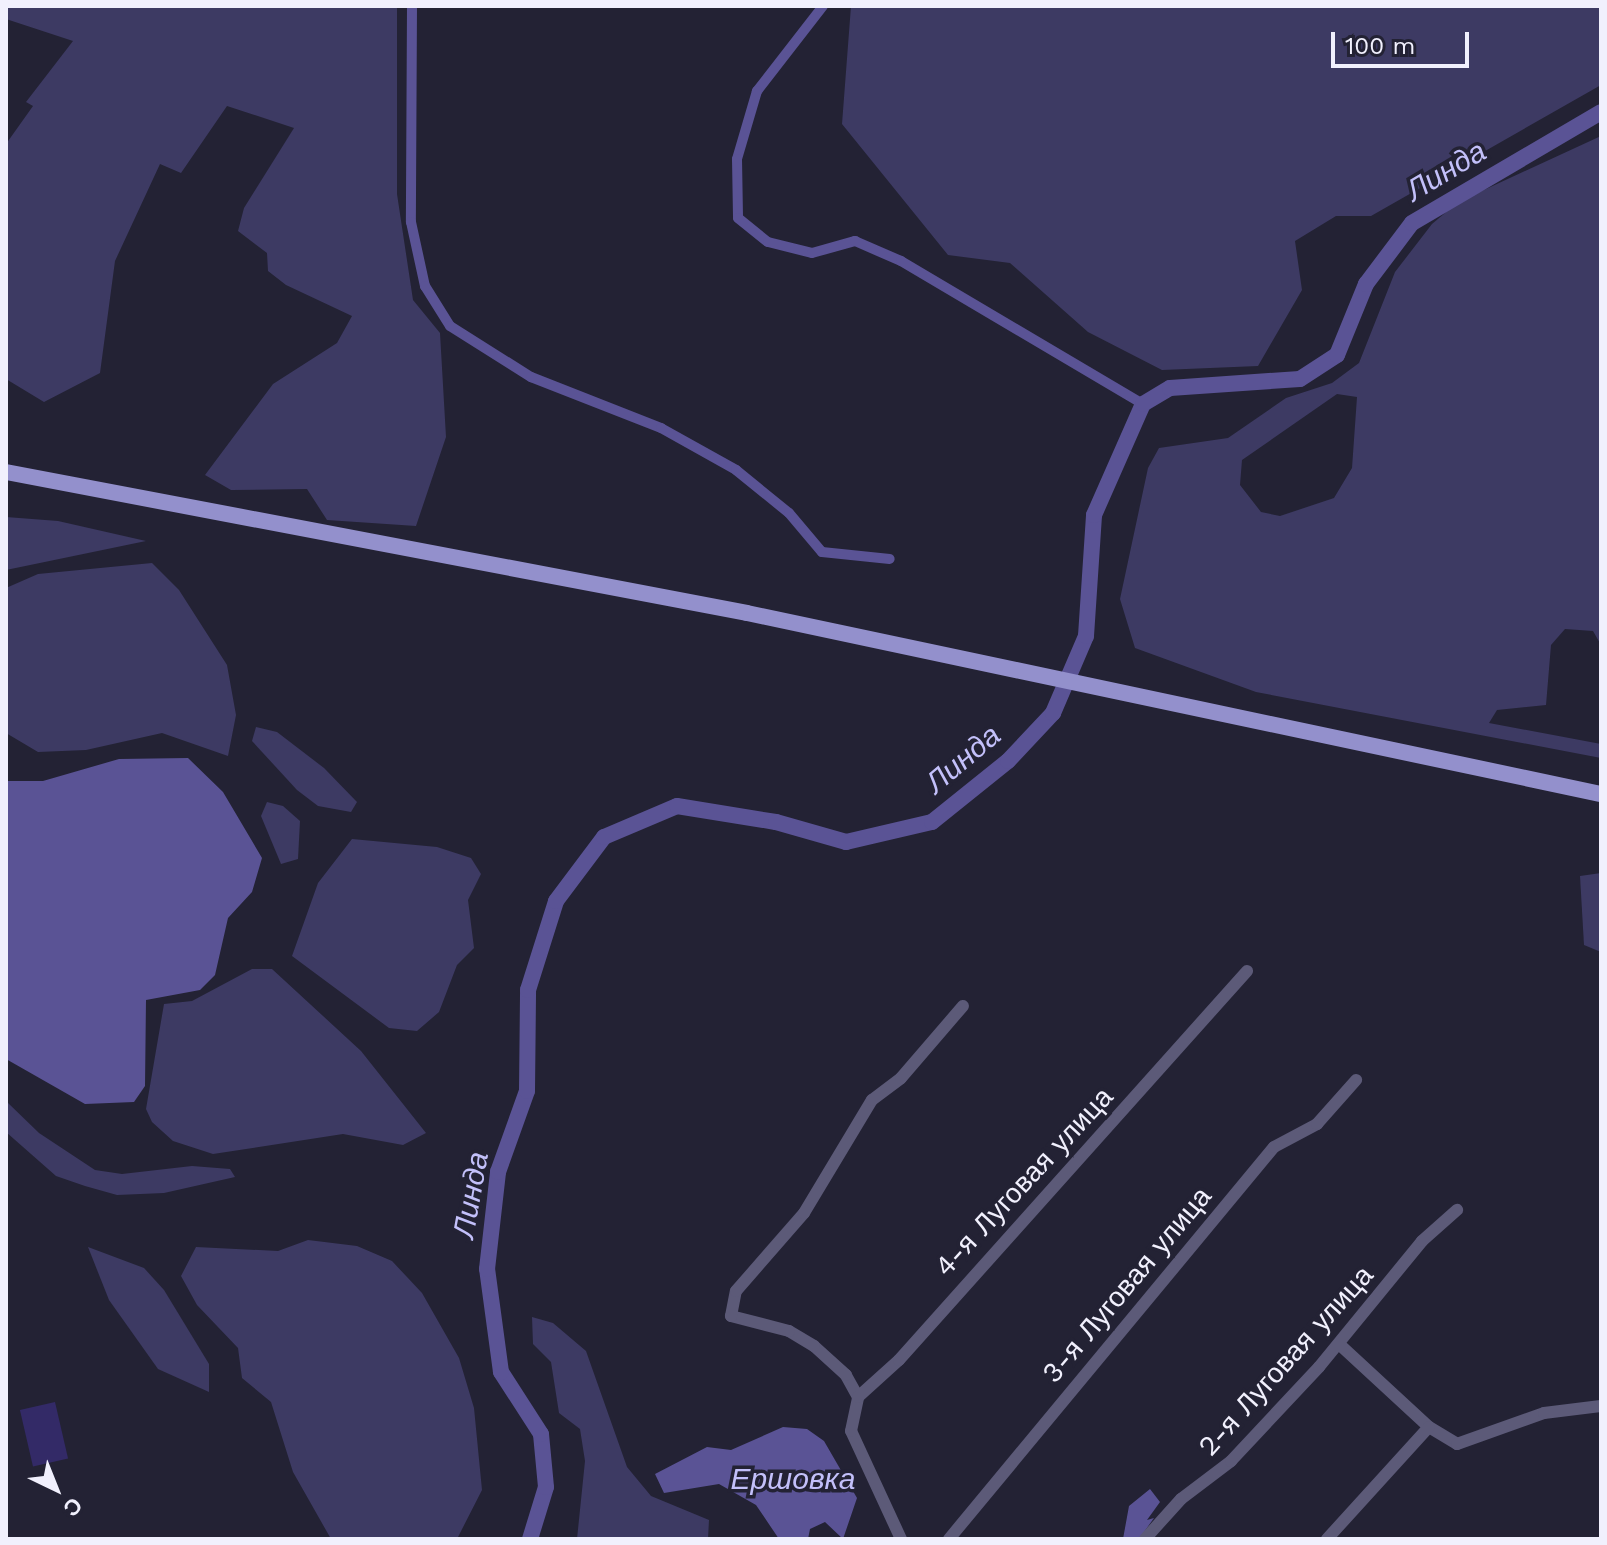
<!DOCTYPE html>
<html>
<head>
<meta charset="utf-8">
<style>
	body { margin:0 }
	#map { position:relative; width:1607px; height:1545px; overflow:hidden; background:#232234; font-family:"Work Sans",sans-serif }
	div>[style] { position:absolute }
	.green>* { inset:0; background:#3d3a63 }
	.water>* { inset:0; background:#5a5395 }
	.canal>* { height:10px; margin:-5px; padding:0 5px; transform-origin:5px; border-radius:5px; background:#5a5395 }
	.river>* { height:16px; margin:-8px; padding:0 8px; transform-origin:8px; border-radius:8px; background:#5a5395 }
	.building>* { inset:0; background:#332a67; transform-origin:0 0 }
	.minor>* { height:12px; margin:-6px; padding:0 6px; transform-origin:6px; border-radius:6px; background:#5c5a78 }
	.major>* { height:16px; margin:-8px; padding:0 8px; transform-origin:8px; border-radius:8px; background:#9390cc }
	span { translate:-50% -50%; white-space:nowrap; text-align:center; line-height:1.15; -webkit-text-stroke:7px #232234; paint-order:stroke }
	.street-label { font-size:28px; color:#f1f0fd }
	.water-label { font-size:30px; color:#c3c0fa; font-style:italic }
	.frame { position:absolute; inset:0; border:8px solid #f1f0fd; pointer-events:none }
	.north { position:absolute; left:16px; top:1449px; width:80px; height:80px; -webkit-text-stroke:6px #232234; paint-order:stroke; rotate:137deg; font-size:22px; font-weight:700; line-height:32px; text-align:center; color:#f1f0fd }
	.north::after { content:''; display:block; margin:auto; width:28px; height:36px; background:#f1f0fd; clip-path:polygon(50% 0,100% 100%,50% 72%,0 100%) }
	.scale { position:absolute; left:1331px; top:32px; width:138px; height:36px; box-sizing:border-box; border:4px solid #f1f0fd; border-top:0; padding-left:10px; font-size:24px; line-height:28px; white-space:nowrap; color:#f1f0fd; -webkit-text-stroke:6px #232234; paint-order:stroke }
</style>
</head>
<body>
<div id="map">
	<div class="green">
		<i style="clip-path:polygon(6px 6px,397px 6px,397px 194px,413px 300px,440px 333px,446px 437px,416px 526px,327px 520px,307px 489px,231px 490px,205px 475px,273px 384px,337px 343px,352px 316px,286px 285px,268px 271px,267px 253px,238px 231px,244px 208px,294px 128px,227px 106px,181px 173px,160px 164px,115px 261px,100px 373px,44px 402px,6px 379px,6px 144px,33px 106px,26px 102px,73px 41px,6px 19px)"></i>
		<i style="clip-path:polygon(851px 6px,1601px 6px,1601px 85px,1371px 216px,1336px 216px,1295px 241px,1302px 290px,1258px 366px,1162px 370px,1088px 332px,1010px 263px,948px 255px,842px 124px)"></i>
		<i style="clip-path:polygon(evenodd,1601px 136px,1601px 645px,1593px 631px,1565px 629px,1551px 645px,1546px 705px,1497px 710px,1489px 723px,1601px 744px,1601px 758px,1256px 692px,1135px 648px,1120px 599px,1148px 468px,1159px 448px,1228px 438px,1286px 398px,1332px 383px,1359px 363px,1395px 272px,1432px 224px,1458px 202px,1601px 136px,1337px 394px,1357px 397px,1352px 468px,1334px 498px,1280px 516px,1261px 512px,1240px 485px,1242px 460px,1337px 394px)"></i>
		<i style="clip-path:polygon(6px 517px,58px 521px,146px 541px,6px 570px)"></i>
		<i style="clip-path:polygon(152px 563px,179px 590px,227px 665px,236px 715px,228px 756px,162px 733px,86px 750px,38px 752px,6px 733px,6px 588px,38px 574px)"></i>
		<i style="clip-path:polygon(256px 727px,277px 732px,324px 768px,357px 802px,351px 812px,318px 806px,297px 790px,252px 741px)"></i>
		<i style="clip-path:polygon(267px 802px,283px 806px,300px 821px,298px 859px,281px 864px,261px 816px)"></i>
		<i style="clip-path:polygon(352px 839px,437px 847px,471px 858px,481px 874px,468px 900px,474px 948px,457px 965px,439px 1012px,417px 1031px,389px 1028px,292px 956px,318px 883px)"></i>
		<i style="clip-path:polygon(1601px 873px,1601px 952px,1584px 945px,1580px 876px)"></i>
		<i style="clip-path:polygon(252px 969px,272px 969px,361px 1051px,426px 1133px,403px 1145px,343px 1134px,213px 1154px,173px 1141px,152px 1122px,146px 1109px,164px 1004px,192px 1001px)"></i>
		<i style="clip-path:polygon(6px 1101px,39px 1133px,95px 1170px,122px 1174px,192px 1166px,230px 1169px,235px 1177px,164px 1193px,117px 1195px,85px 1186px,56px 1176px,6px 1132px)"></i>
		<i style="clip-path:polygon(308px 1240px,357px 1246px,392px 1261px,422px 1293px,459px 1358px,474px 1408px,482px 1490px,457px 1539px,331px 1539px,293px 1472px,271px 1402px,242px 1378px,238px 1348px,197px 1305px,181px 1276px,196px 1247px,278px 1251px)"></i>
		<i style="clip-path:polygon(88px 1247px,144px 1268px,164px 1290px,209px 1364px,209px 1392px,158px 1369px,109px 1300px)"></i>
		<i style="clip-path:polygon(532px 1317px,553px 1323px,586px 1351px,627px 1467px,651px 1496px,709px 1520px,708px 1539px,577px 1539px,585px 1461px,580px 1429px,559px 1413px,551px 1362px,533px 1344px)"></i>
	</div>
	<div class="water">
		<i style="clip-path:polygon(188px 758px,223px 792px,262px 858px,252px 892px,228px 918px,215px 975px,200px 990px,146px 1000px,145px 1086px,134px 1102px,85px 1104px,6px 1059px,6px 781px,43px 781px,119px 759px)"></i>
		<i style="clip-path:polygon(783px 1427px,807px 1429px,824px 1441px,857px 1498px,843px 1539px,825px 1522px,810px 1529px,808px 1539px,779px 1539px,756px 1505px,719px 1484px,664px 1493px,655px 1474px,707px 1447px,731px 1450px)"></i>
		<i style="clip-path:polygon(1150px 1489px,1160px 1502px,1147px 1520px,1154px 1518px,1139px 1539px,1123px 1539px,1129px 1506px)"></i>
	</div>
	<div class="canal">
		<i style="left:412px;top:6px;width:216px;rotate:90.3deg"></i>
		<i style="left:411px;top:222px;width:66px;rotate:77.7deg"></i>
		<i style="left:425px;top:286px;width:47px;rotate:58deg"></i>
		<i style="left:450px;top:326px;width:96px;rotate:32.2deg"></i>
		<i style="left:531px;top:377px;width:140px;rotate:21.4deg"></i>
		<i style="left:661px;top:428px;width:86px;rotate:29.2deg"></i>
		<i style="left:736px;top:470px;width:68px;rotate:39.1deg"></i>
		<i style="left:789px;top:513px;width:51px;rotate:49.8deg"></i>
		<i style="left:822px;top:552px;width:68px;rotate:5.9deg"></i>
		<i style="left:823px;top:6px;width:108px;rotate:127.8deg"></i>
		<i style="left:757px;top:91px;width:71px;rotate:106.4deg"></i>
		<i style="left:737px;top:159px;width:59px;rotate:89deg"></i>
		<i style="left:738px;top:218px;width:38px;rotate:39deg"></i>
		<i style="left:768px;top:242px;width:45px;rotate:14deg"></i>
		<i style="left:812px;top:253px;width:45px;rotate:-15.6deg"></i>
		<i style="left:855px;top:241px;width:50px;rotate:23.5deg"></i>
		<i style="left:901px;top:261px;width:281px;rotate:30.6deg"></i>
	</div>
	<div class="river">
		<i style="left:530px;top:1539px;width:54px;rotate:-72.9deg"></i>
		<i style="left:546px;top:1487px;width:53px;rotate:-95.4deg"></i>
		<i style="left:541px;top:1434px;width:74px;rotate:-122.8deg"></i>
		<i style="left:501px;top:1372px;width:104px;rotate:-97.7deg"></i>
		<i style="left:487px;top:1269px;width:98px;rotate:-83.5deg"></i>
		<i style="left:498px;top:1172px;width:86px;rotate:-70.3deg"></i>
		<i style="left:527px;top:1091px;width:101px;rotate:-89.4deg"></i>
		<i style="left:528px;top:990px;width:93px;rotate:-72.5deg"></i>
		<i style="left:556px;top:901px;width:80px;rotate:-53.1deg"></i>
		<i style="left:604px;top:837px;width:79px;rotate:-23deg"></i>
		<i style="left:677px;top:806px;width:100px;rotate:9.2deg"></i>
		<i style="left:776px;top:822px;width:73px;rotate:15.9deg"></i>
		<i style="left:846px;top:842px;width:88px;rotate:-13.1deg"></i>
		<i style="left:932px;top:822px;width:97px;rotate:-38.8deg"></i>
		<i style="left:1008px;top:761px;width:66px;rotate:-46.8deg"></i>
		<i style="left:1053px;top:713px;width:84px;rotate:-66.8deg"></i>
		<i style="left:1086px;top:636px;width:121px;rotate:-86.2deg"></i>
		<i style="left:1094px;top:515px;width:121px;rotate:-66.2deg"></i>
		<i style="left:1143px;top:404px;width:31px;rotate:-31deg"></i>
		<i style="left:1170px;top:388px;width:130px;rotate:-4deg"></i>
		<i style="left:1300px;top:379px;width:44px;rotate:-33deg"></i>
		<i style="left:1337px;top:355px;width:77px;rotate:-67.8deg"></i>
		<i style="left:1366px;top:284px;width:76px;rotate:-53deg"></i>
		<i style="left:1412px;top:223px;width:219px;rotate:-30.4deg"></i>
	</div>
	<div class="building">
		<i style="left:55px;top:1402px;width:58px;height:36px;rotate:77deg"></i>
	</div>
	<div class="minor">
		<i style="left:1339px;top:1344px;width:122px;rotate:42.7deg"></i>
		<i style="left:1429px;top:1427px;width:33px;rotate:31deg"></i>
		<i style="left:1457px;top:1444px;width:92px;rotate:-19.6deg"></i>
		<i style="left:1544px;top:1413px;width:57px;rotate:-7deg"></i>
		<i style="left:858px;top:1397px;width:25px;rotate:-119deg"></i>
		<i style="left:846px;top:1375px;width:43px;rotate:-137.8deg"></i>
		<i style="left:814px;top:1346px;width:29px;rotate:-149deg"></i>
		<i style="left:789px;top:1331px;width:60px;rotate:-165.5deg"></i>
		<i style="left:731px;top:1316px;width:25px;rotate:-79deg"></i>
		<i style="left:736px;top:1291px;width:103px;rotate:-48.9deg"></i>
		<i style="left:804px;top:1213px;width:132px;rotate:-59deg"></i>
		<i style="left:872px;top:1100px;width:36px;rotate:-37deg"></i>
		<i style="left:901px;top:1078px;width:95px;rotate:-49.3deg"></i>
		<i style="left:901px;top:1539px;width:119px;rotate:-114.8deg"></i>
		<i style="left:851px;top:1431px;width:35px;rotate:-78deg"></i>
		<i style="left:858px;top:1397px;width:55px;rotate:-42.1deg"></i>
		<i style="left:899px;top:1360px;width:522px;rotate:-48.18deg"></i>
		<i style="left:949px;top:1539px;width:509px;rotate:-50.34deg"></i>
		<i style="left:1274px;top:1147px;width:49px;rotate:-28.1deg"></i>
		<i style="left:1317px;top:1124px;width:59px;rotate:-48.4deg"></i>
		<i style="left:1145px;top:1539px;width:54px;rotate:-48deg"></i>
		<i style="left:1181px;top:1499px;width:63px;rotate:-37.2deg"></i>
		<i style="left:1231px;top:1461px;width:129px;rotate:-46.9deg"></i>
		<i style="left:1319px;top:1367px;width:163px;rotate:-50.7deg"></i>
		<i style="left:1422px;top:1241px;width:47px;rotate:-41.5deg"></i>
		<i style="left:1327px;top:1539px;width:151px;rotate:-47.7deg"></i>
	</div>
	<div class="major">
		<i style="left:6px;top:472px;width:754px;rotate:10.77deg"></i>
		<i style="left:747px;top:613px;width:873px;rotate:11.97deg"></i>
	</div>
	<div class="street-label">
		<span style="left:1024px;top:1182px;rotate:-47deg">4-я Луговая улица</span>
		<span style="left:1127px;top:1285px;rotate:-50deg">3-я Луговая улица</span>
		<span style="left:1286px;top:1361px;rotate:-48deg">2-я Луговая улица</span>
	</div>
	<div class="water-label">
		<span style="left:1446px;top:171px;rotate:-31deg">Линда</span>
		<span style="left:963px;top:759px;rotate:-40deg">Линда</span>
		<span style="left:471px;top:1195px;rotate:-80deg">Линда</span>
		<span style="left:793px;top:1479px">Ершовка</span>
	</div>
	<div class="frame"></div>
	<div class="north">С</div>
	<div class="scale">100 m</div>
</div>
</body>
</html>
